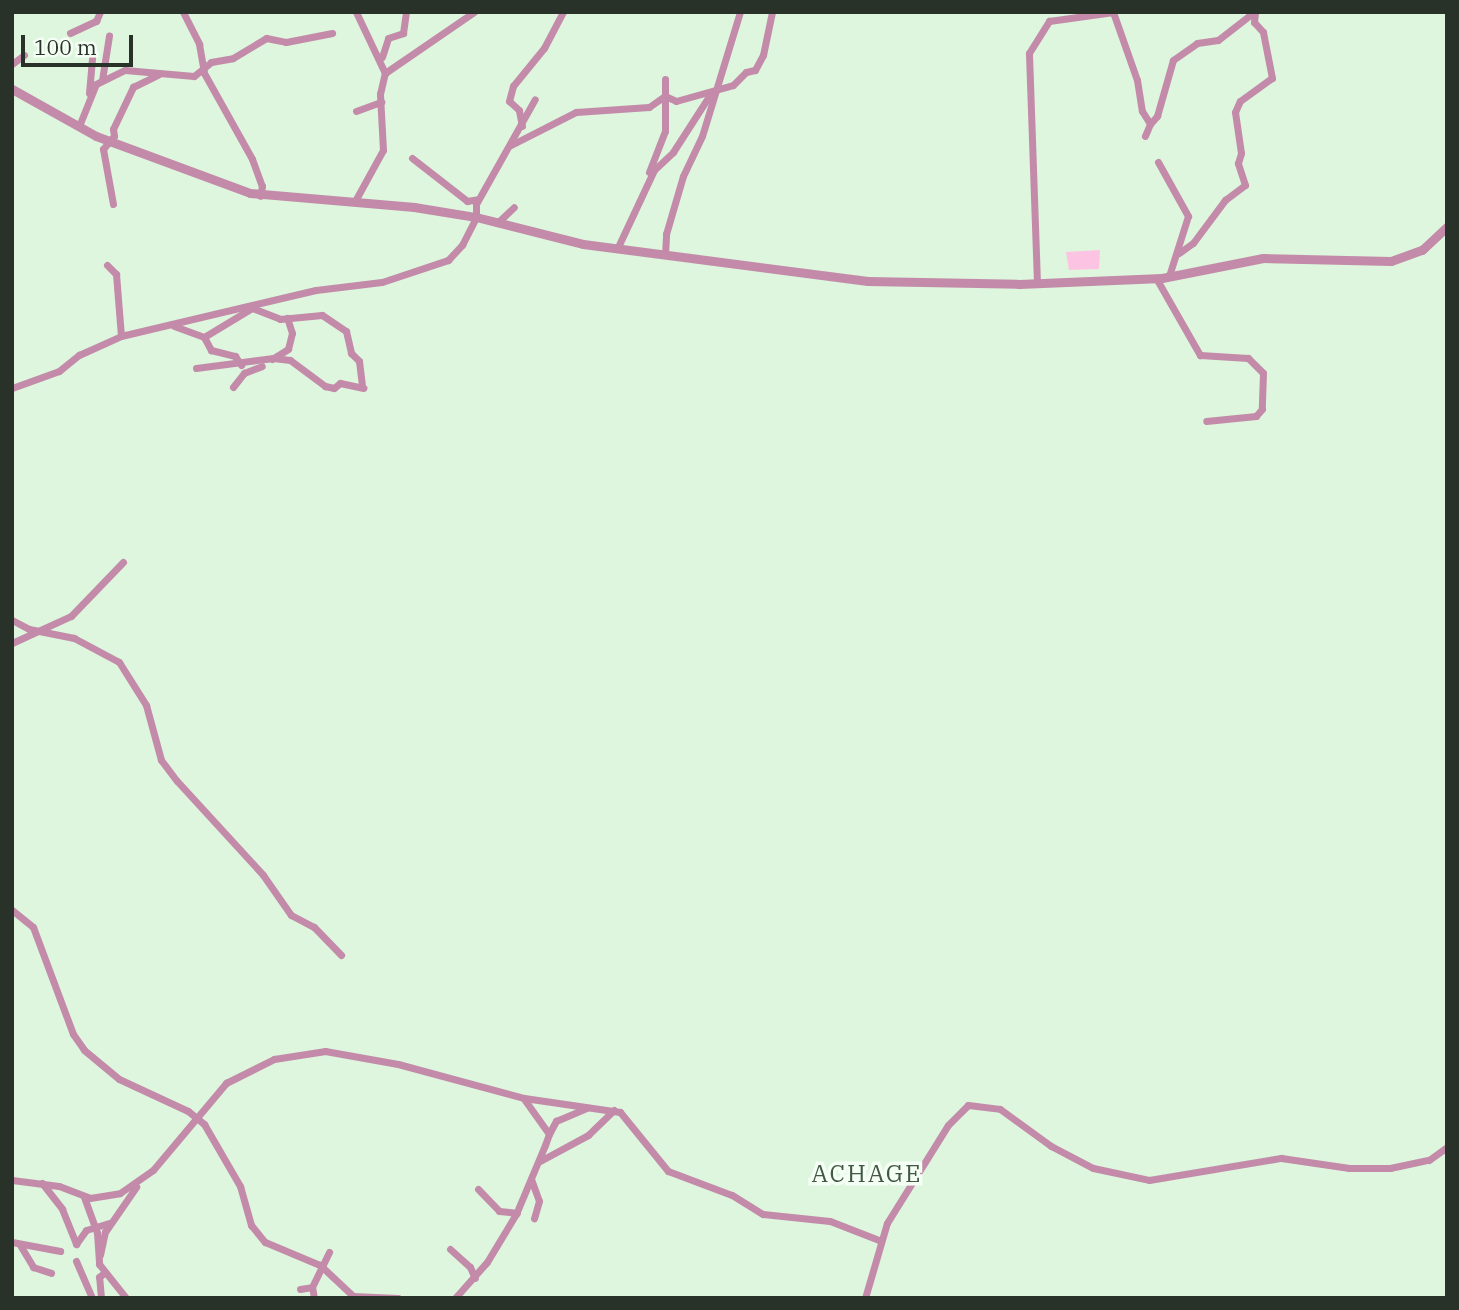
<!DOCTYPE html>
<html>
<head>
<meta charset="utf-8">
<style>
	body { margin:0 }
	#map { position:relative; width:1459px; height:1310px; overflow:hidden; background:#ddf6dd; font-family:"IBM Plex Serif",serif }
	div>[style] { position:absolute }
	.green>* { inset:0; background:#fcc4e2 }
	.minor>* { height:7px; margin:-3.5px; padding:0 3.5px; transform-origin:3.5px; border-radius:3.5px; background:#c38ba9 }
	.tertiary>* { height:9px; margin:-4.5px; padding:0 4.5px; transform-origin:4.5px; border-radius:4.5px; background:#c38ba9 }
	span { translate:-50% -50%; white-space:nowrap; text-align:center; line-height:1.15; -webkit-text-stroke:7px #f4fef4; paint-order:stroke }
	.quarter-label { font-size:24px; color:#435844; letter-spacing:2px }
	.frame { position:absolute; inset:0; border:14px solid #283228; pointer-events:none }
	.scale { position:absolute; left:21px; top:35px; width:112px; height:32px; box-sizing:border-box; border:4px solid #283228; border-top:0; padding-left:9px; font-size:21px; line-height:24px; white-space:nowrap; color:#283228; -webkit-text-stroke:5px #f4fef4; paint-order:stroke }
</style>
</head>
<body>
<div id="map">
	<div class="green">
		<i style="clip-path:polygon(1100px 250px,1099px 269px,1069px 270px,1066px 252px)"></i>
	</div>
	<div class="minor">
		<i style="left:183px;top:12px;width:36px;rotate:63deg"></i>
		<i style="left:199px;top:44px;width:29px;rotate:80deg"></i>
		<i style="left:204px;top:73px;width:98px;rotate:60.8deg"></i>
		<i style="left:252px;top:159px;width:29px;rotate:70deg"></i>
		<i style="left:262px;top:186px;width:10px;rotate:101deg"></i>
		<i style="left:356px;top:12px;width:68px;rotate:64.6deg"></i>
		<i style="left:70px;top:33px;width:29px;rotate:-25deg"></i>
		<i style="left:96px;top:21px;width:10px;rotate:-66deg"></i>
		<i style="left:382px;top:57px;width:20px;rotate:-72deg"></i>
		<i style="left:388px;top:38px;width:16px;rotate:-18deg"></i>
		<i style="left:403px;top:33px;width:21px;rotate:-82deg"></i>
		<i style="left:12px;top:64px;width:15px;rotate:-37deg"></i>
		<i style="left:102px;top:80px;width:45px;rotate:-81deg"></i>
		<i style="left:89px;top:93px;width:35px;rotate:-85deg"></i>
		<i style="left:356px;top:111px;width:27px;rotate:-20deg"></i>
		<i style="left:1150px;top:124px;width:11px;rotate:-49deg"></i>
		<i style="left:1157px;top:116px;width:58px;rotate:-74.1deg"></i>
		<i style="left:1173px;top:60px;width:29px;rotate:-35deg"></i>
		<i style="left:1197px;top:43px;width:21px;rotate:-8deg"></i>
		<i style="left:1218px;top:40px;width:46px;rotate:-37.9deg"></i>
		<i style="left:79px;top:126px;width:45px;rotate:-68deg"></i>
		<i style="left:96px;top:84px;width:32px;rotate:-26deg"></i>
		<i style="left:125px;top:70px;width:69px;rotate:5deg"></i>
		<i style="left:194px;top:76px;width:22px;rotate:-39deg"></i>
		<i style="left:211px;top:62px;width:22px;rotate:-10deg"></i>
		<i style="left:233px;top:58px;width:39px;rotate:-31deg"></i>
		<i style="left:266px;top:38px;width:20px;rotate:11deg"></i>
		<i style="left:286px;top:42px;width:47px;rotate:-11.1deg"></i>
		<i style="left:522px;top:126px;width:16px;rotate:-101deg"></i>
		<i style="left:519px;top:110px;width:13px;rotate:-138deg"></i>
		<i style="left:509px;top:101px;width:16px;rotate:-75deg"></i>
		<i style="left:513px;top:86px;width:49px;rotate:-50.8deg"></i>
		<i style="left:544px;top:48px;width:41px;rotate:-62.2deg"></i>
		<i style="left:511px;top:145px;width:73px;rotate:-26.9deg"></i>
		<i style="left:576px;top:112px;width:73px;rotate:-3.9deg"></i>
		<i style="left:649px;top:107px;width:19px;rotate:-35deg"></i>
		<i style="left:665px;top:96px;width:12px;rotate:24deg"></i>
		<i style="left:676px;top:101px;width:59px;rotate:-15.7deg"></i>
		<i style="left:733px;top:85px;width:18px;rotate:-45deg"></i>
		<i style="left:746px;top:72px;width:9px;rotate:-13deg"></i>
		<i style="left:755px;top:70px;width:17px;rotate:-62deg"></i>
		<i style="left:763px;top:55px;width:44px;rotate:-78.2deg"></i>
		<i style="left:412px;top:158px;width:70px;rotate:38deg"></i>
		<i style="left:467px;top:201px;width:11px;rotate:-10deg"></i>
		<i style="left:1158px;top:162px;width:62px;rotate:60.9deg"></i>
		<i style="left:1188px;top:216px;width:63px;rotate:107.6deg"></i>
		<i style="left:649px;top:172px;width:44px;rotate:-68.7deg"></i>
		<i style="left:665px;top:131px;width:52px;rotate:-90deg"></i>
		<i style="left:355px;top:201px;width:58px;rotate:-61.2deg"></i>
		<i style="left:383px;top:150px;width:56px;rotate:-93.1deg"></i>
		<i style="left:380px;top:94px;width:22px;rotate:-77deg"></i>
		<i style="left:385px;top:73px;width:108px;rotate:-34.4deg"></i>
		<i style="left:113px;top:204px;width:56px;rotate:-100.3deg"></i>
		<i style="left:103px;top:149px;width:17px;rotate:-50deg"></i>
		<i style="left:114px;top:136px;width:7px;rotate:-98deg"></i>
		<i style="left:113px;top:129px;width:47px;rotate:-64.5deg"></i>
		<i style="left:133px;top:87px;width:28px;rotate:-26deg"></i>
		<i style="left:497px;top:223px;width:23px;rotate:-43deg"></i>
		<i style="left:617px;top:249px;width:87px;rotate:-64.9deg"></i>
		<i style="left:654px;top:170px;width:26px;rotate:-43deg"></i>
		<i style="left:673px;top:152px;width:70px;rotate:-57.2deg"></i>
		<i style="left:1179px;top:253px;width:17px;rotate:-36deg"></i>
		<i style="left:1193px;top:243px;width:54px;rotate:-53.3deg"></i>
		<i style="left:1225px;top:200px;width:25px;rotate:-37deg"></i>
		<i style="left:1245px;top:185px;width:23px;rotate:-108deg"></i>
		<i style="left:1238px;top:163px;width:10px;rotate:-73deg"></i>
		<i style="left:1241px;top:153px;width:41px;rotate:-98.3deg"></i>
		<i style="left:1235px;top:112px;width:12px;rotate:-66deg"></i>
		<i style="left:1240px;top:101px;width:39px;rotate:-36deg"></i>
		<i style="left:1272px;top:78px;width:47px;rotate:-101.1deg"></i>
		<i style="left:1263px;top:32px;width:13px;rotate:-132deg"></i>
		<i style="left:1254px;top:22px;width:10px;rotate:-84deg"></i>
		<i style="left:665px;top:255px;width:21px;rotate:-87deg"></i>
		<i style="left:666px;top:234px;width:60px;rotate:-73.7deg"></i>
		<i style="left:683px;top:176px;width:44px;rotate:-64.6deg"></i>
		<i style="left:702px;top:136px;width:130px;rotate:-73deg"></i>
		<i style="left:107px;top:265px;width:13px;rotate:45deg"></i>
		<i style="left:116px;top:274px;width:62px;rotate:85.4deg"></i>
		<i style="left:1156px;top:278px;width:89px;rotate:60.3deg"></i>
		<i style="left:1200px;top:355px;width:48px;rotate:3.6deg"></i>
		<i style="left:1248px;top:358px;width:21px;rotate:45deg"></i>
		<i style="left:1263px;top:373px;width:36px;rotate:92deg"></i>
		<i style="left:1262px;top:409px;width:9px;rotate:131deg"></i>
		<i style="left:1256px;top:416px;width:50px;rotate:174.3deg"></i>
		<i style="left:1037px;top:283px;width:230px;rotate:-92deg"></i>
		<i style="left:1029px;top:53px;width:38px;rotate:-58deg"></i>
		<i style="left:1049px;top:21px;width:65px;rotate:-8deg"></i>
		<i style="left:1113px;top:12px;width:72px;rotate:70.6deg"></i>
		<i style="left:1137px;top:80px;width:31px;rotate:81deg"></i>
		<i style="left:1142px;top:111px;width:15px;rotate:58deg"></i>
		<i style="left:1150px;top:124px;width:13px;rotate:113deg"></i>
		<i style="left:174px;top:326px;width:32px;rotate:20deg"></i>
		<i style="left:204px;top:337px;width:56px;rotate:-31.1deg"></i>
		<i style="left:252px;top:308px;width:30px;rotate:21deg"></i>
		<i style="left:280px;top:319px;width:42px;rotate:-5.4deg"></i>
		<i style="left:322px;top:315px;width:29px;rotate:34deg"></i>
		<i style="left:346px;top:331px;width:23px;rotate:77deg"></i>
		<i style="left:351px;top:353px;width:11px;rotate:45deg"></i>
		<i style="left:359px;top:361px;width:23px;rotate:83deg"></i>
		<i style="left:204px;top:337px;width:15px;rotate:62deg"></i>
		<i style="left:211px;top:350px;width:25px;rotate:14deg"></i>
		<i style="left:235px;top:356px;width:11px;rotate:56deg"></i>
		<i style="left:272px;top:359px;width:19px;rotate:-32deg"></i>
		<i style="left:288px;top:349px;width:16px;rotate:-76deg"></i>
		<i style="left:292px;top:333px;width:16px;rotate:-108deg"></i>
		<i style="left:196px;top:368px;width:78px;rotate:-7.4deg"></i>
		<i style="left:273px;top:358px;width:17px;rotate:7deg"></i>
		<i style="left:290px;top:360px;width:44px;rotate:36.6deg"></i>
		<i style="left:325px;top:386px;width:9px;rotate:13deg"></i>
		<i style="left:334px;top:388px;width:8px;rotate:-40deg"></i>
		<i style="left:340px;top:383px;width:24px;rotate:12deg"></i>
		<i style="left:233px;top:387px;width:18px;rotate:-52deg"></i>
		<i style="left:244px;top:373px;width:19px;rotate:-21deg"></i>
		<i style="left:12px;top:388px;width:50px;rotate:-19.9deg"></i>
		<i style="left:59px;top:371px;width:26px;rotate:-39deg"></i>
		<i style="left:79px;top:355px;width:46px;rotate:-24.3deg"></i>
		<i style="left:121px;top:336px;width:200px;rotate:-13.3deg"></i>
		<i style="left:316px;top:290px;width:66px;rotate:-6.9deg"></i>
		<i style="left:382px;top:282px;width:70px;rotate:-18.4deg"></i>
		<i style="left:448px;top:260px;width:21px;rotate:-47deg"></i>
		<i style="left:462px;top:245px;width:31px;rotate:-63deg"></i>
		<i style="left:476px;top:217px;width:13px;rotate:-90deg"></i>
		<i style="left:476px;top:204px;width:120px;rotate:-60.7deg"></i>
		<i style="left:12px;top:620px;width:19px;rotate:28deg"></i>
		<i style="left:29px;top:629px;width:46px;rotate:11.3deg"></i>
		<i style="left:74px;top:638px;width:51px;rotate:28.1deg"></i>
		<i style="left:119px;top:662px;width:51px;rotate:57.9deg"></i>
		<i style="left:146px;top:705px;width:57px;rotate:74.7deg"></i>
		<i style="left:161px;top:760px;width:26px;rotate:53deg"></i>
		<i style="left:177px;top:781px;width:127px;rotate:47.5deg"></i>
		<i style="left:263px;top:875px;width:49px;rotate:55deg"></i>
		<i style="left:291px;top:915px;width:26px;rotate:28deg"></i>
		<i style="left:314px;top:927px;width:39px;rotate:46deg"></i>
		<i style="left:12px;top:643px;width:65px;rotate:-24.6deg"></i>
		<i style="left:71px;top:616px;width:75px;rotate:-46.1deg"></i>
		<i style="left:12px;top:910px;width:27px;rotate:39deg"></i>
		<i style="left:33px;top:927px;width:114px;rotate:69.5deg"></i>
		<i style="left:73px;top:1034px;width:19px;rotate:55deg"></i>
		<i style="left:84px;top:1050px;width:45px;rotate:39.6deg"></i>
		<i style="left:119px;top:1079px;width:76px;rotate:24.9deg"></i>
		<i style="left:188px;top:1111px;width:21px;rotate:39deg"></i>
		<i style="left:204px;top:1124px;width:72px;rotate:59.9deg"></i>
		<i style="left:240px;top:1186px;width:41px;rotate:74.2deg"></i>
		<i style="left:251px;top:1225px;width:22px;rotate:51deg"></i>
		<i style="left:265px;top:1242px;width:60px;rotate:22.7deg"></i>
		<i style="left:320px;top:1265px;width:45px;rotate:43.2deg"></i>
		<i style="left:353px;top:1296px;width:45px;rotate:2.5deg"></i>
		<i style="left:549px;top:1134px;width:15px;rotate:-62deg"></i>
		<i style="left:556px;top:1121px;width:33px;rotate:-23deg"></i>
		<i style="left:540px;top:1161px;width:55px;rotate:-28.4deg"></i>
		<i style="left:588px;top:1135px;width:36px;rotate:-44deg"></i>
		<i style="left:531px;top:1179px;width:23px;rotate:70deg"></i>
		<i style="left:539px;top:1201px;width:18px;rotate:106deg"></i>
		<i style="left:12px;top:1180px;width:47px;rotate:7.3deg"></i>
		<i style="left:59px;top:1186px;width:33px;rotate:21deg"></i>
		<i style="left:90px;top:1198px;width:30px;rotate:-9deg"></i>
		<i style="left:120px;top:1193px;width:40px;rotate:-34.9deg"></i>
		<i style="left:153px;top:1170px;width:114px;rotate:-50deg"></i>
		<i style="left:226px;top:1083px;width:54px;rotate:-26.6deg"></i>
		<i style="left:274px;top:1059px;width:52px;rotate:-8.9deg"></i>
		<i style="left:325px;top:1051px;width:74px;rotate:10.1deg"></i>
		<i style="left:398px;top:1064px;width:131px;rotate:15.1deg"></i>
		<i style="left:524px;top:1098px;width:97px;rotate:8.3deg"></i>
		<i style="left:620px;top:1112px;width:76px;rotate:50.9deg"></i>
		<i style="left:668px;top:1171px;width:68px;rotate:20.6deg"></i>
		<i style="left:732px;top:1195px;width:36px;rotate:32deg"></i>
		<i style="left:763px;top:1214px;width:67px;rotate:6deg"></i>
		<i style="left:830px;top:1221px;width:53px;rotate:21.2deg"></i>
		<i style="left:42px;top:1183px;width:33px;rotate:52deg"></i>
		<i style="left:62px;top:1209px;width:38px;rotate:68deg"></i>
		<i style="left:478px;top:1189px;width:30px;rotate:46deg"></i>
		<i style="left:499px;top:1211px;width:18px;rotate:6deg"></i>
		<i style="left:84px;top:1197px;width:38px;rotate:70deg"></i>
		<i style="left:97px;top:1233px;width:31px;rotate:86deg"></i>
		<i style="left:99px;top:1264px;width:43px;rotate:51.5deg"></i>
		<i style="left:12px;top:1242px;width:49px;rotate:10.6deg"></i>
		<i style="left:76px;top:1244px;width:17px;rotate:-54deg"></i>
		<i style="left:86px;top:1230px;width:24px;rotate:-17deg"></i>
		<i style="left:20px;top:1245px;width:26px;rotate:59deg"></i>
		<i style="left:33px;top:1267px;width:19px;rotate:18deg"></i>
		<i style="left:450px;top:1249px;width:27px;rotate:42deg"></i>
		<i style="left:470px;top:1267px;width:12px;rotate:66deg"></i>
		<i style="left:100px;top:1255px;width:24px;rotate:-78deg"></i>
		<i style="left:105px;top:1232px;width:55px;rotate:-55.4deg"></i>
		<i style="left:76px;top:1261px;width:40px;rotate:66.6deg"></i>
		<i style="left:300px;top:1289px;width:12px;rotate:-9deg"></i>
		<i style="left:101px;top:1298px;width:21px;rotate:-95deg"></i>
		<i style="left:99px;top:1277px;width:6px;rotate:-39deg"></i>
		<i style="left:314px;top:1298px;width:11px;rotate:-100deg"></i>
		<i style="left:312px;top:1287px;width:39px;rotate:-64deg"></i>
		<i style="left:455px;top:1298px;width:48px;rotate:-48.4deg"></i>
		<i style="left:487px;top:1262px;width:56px;rotate:-58.9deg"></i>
		<i style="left:516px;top:1214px;width:75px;rotate:-67.2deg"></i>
		<i style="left:545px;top:1145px;width:12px;rotate:-70deg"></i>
		<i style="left:549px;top:1134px;width:43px;rotate:-125.5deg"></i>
		<i style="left:865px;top:1298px;width:78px;rotate:-73.7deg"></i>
		<i style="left:887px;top:1223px;width:115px;rotate:-58.1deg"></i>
		<i style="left:948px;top:1125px;width:28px;rotate:-45deg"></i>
		<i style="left:968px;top:1105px;width:32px;rotate:7deg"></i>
		<i style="left:1000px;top:1109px;width:63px;rotate:36deg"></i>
		<i style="left:1051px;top:1146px;width:47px;rotate:27.6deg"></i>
		<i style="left:1093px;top:1168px;width:57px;rotate:12.1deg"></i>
		<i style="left:1149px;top:1180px;width:134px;rotate:-9.5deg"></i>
		<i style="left:1281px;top:1158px;width:69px;rotate:8.4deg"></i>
		<i style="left:1349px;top:1168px;width:41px"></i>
		<i style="left:1390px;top:1168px;width:40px;rotate:-12deg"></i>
		<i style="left:1429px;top:1160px;width:22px;rotate:-36deg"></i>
	</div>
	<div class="tertiary">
		<i style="left:12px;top:89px;width:96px;rotate:29.2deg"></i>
		<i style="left:96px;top:136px;width:164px;rotate:20.3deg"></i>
		<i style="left:250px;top:193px;width:165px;rotate:4.9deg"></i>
		<i style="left:414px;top:207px;width:63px;rotate:9.2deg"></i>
		<i style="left:476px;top:217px;width:110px;rotate:14.2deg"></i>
		<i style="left:583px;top:244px;width:287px;rotate:7.4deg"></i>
		<i style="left:868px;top:281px;width:151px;rotate:1.1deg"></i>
		<i style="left:1019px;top:284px;width:143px;rotate:-2.4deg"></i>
		<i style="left:1162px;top:278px;width:103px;rotate:-11.2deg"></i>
		<i style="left:1263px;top:258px;width:128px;rotate:1.3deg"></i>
		<i style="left:1391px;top:261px;width:33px;rotate:-20deg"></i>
		<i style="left:1422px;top:250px;width:34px;rotate:-43deg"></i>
	</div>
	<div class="quarter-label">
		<span style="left:867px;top:1174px">ACHAGE</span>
	</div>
	<div class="frame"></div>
	<div class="scale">100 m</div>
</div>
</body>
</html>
